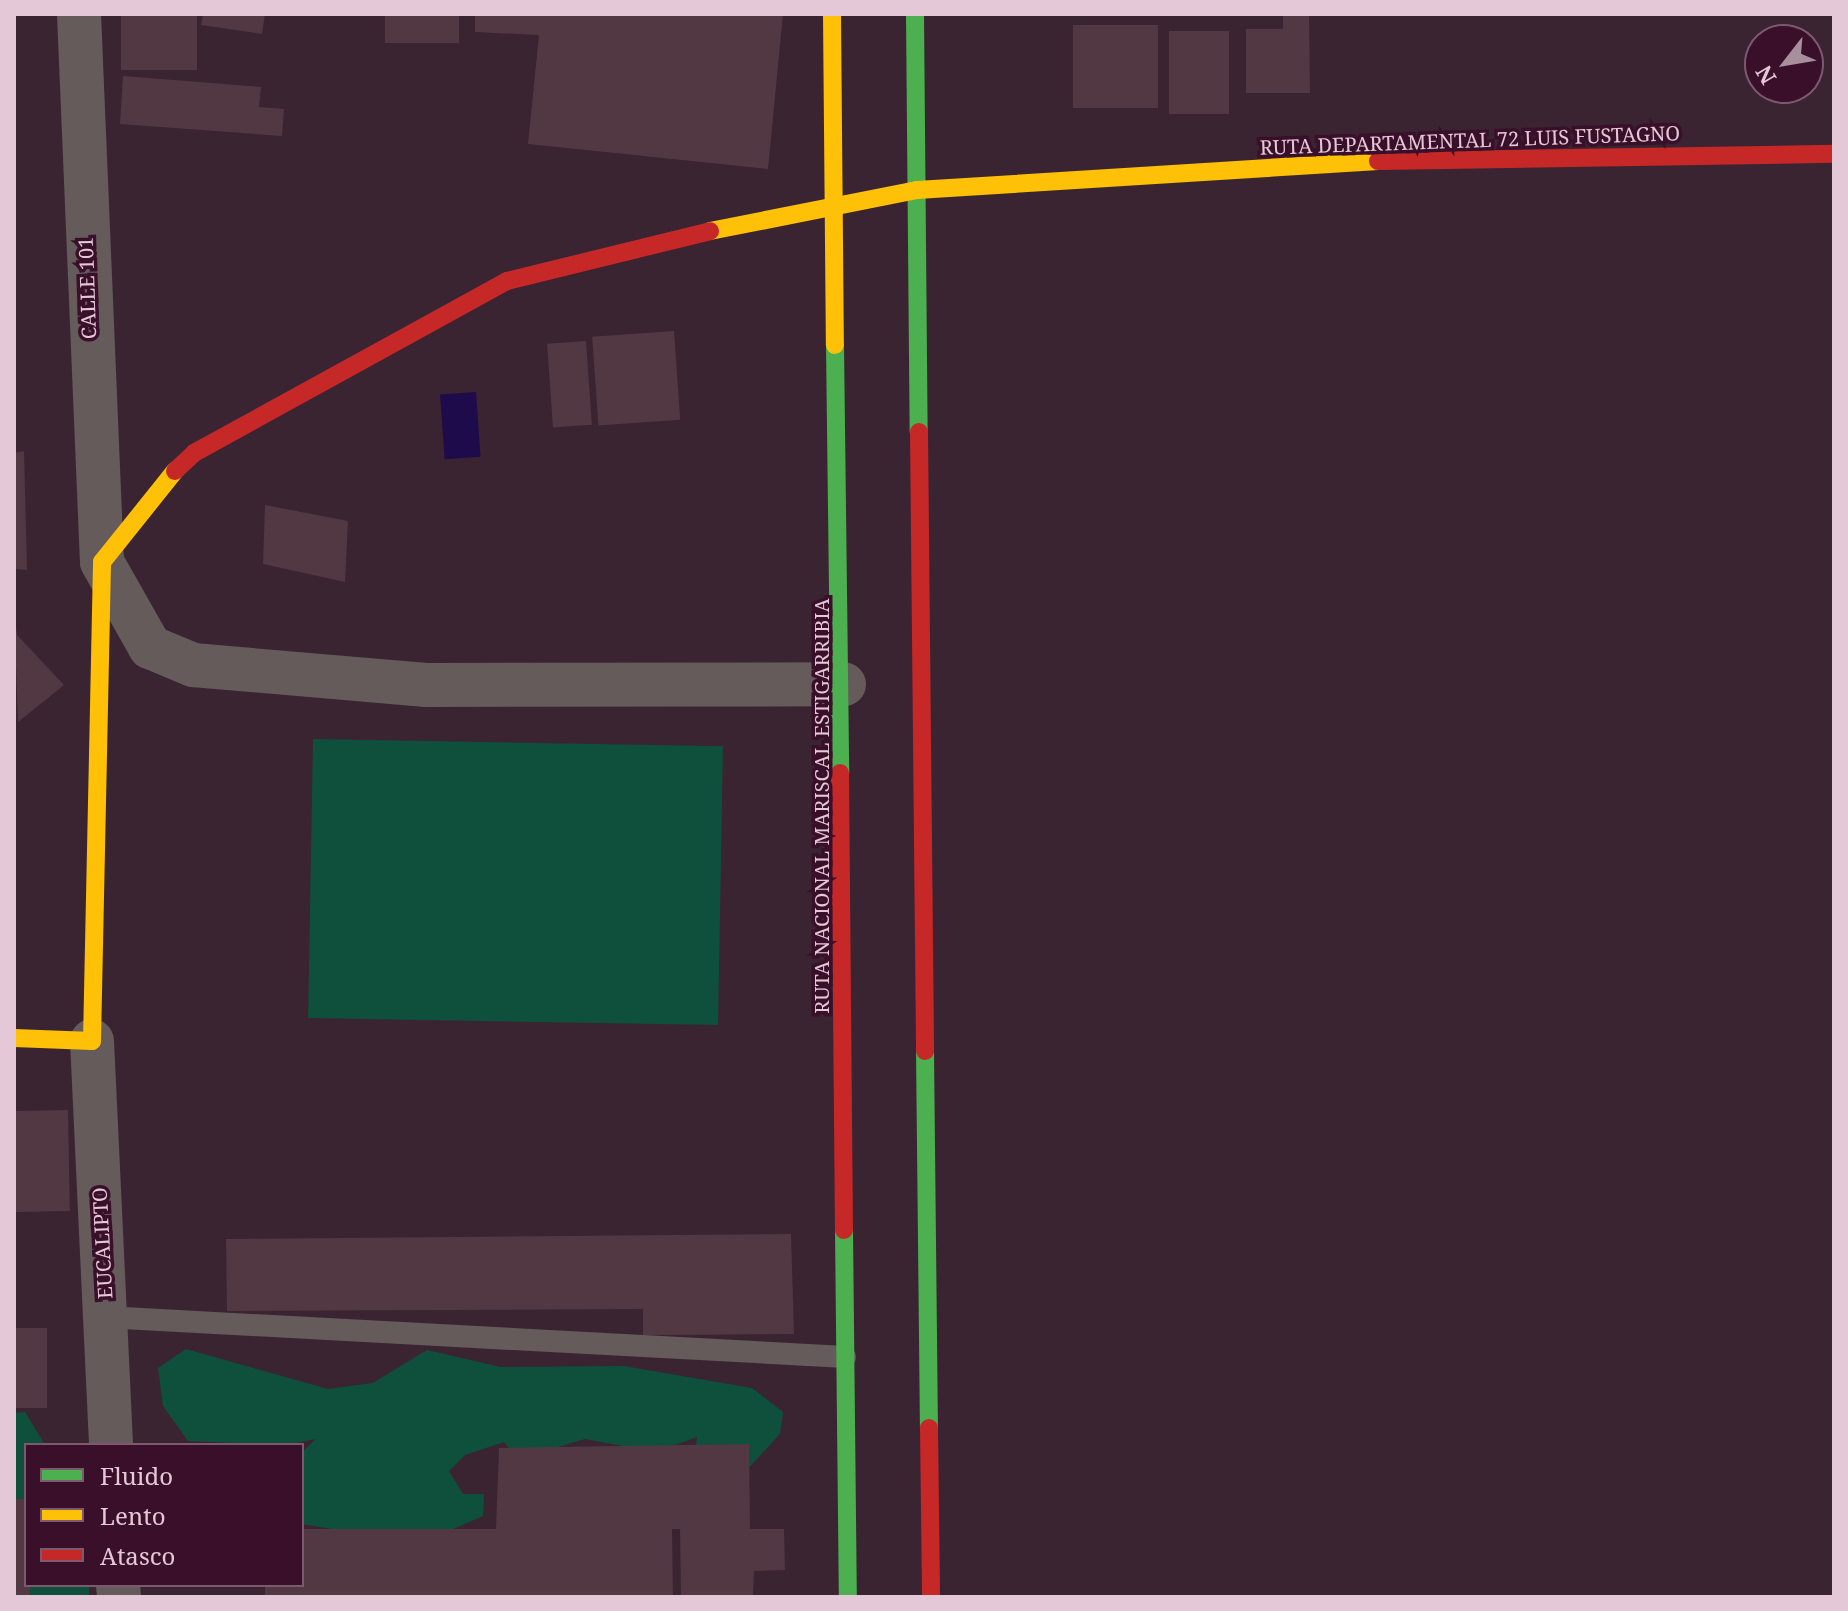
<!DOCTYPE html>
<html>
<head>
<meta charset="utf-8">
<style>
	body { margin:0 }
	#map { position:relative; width:1848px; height:1611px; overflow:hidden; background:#3a2432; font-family:"Noto Serif",serif }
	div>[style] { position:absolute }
	.green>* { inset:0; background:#0f503c; transform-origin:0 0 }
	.water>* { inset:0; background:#1e0b4c; transform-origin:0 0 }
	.building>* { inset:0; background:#513843; transform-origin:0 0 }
	.lane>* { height:22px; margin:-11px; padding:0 11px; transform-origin:11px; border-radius:11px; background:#655b5b }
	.street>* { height:44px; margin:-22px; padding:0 22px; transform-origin:22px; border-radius:22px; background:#655b5b }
	.fast>* { height:18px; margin:-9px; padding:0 9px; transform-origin:9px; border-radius:9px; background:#4caf50 }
	.slow>* { height:18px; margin:-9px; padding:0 9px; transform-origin:9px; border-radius:9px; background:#ffc107 }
	.jam>* { height:18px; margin:-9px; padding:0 9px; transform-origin:9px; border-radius:9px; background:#c62828 }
	span { translate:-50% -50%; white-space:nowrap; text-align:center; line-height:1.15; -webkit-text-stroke:7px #390f2a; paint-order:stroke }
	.street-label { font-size:20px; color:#e4c8d7 }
	.frame { position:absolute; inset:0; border:16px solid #e4c8d7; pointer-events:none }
	.legend { position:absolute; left:24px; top:1443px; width:280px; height:144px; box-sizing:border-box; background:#390f2a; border:2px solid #7d596f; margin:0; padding:10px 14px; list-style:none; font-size:24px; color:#e4c8d7 }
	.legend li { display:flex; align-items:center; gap:16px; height:40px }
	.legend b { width:40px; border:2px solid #7d596f }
	.north { position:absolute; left:1744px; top:24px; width:80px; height:80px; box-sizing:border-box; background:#390f2a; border:2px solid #7d596f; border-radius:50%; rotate:239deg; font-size:22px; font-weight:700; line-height:32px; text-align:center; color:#e4c8d7 }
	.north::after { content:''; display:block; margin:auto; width:28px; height:36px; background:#a88f9d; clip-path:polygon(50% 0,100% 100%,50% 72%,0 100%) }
</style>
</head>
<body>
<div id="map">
	<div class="green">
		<i style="left:313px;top:739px;width:410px;height:279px;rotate:1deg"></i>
		<i style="clip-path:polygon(186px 1349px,328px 1389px,373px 1383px,427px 1350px,501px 1367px,624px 1366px,752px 1388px,783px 1412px,780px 1434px,743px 1474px,693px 1467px,697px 1437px,655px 1452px,585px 1439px,517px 1459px,504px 1442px,465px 1455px,449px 1471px,463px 1494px,484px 1494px,483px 1516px,453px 1529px,368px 1535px,302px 1524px,302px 1452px,316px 1439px,285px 1445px,188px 1441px,163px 1406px,158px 1368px)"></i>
		<i style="clip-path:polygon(25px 1412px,45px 1445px,26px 1445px,26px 1531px,14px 1532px,14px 1413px)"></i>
		<i style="clip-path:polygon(21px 1585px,89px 1585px,89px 1596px,33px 1597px)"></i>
	</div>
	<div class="water">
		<i style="left:476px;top:392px;width:65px;height:36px;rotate:86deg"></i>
	</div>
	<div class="building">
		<i style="left:121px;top:14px;width:76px;height:56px"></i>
		<i style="clip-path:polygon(203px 14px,265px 14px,262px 34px,201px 25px)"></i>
		<i style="left:385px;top:14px;width:74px;height:29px"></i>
		<i style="clip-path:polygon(475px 14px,783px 14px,768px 169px,528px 144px,539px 35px,475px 32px)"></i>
		<i style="clip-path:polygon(1283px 14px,1309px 14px,1310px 93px,1246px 93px,1246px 29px,1283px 29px)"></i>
		<i style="left:1073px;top:25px;width:85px;height:83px"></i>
		<i style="left:1169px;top:31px;width:60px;height:83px"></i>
		<i style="clip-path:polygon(123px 76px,261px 87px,259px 107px,284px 109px,282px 136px,120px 124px)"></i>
		<i style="left:674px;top:331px;width:89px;height:82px;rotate:86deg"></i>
		<i style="left:586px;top:341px;width:84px;height:39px;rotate:86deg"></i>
		<i style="clip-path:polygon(24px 451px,27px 570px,14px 569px,14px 453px)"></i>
		<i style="clip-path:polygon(265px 505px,348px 521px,345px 582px,263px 564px)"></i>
		<i style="clip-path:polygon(14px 609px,17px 635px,64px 685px,18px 722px)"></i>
		<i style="left:68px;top:1110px;width:101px;height:54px;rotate:89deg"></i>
		<i style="clip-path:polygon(791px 1234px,794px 1334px,643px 1335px,643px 1309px,227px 1311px,226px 1239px)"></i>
		<i style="left:14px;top:1328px;width:33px;height:80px"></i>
		<i style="clip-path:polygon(749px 1444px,750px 1529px,784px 1529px,785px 1570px,754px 1571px,753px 1597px,681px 1597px,680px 1529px,672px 1529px,673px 1597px,265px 1597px,265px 1585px,302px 1585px,302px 1529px,496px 1529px,499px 1448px)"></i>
		<i style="clip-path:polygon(14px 1499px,26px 1499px,30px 1597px,14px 1597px)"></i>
	</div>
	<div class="lane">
		<i style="left:105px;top:1317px;width:741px;rotate:3.09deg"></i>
	</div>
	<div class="street">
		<i style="left:79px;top:14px;width:548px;rotate:87.6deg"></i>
		<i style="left:102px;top:562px;width:98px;rotate:60.5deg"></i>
		<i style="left:150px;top:647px;width:47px;rotate:22.7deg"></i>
		<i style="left:193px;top:665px;width:234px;rotate:4.9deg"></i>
		<i style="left:426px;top:685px;width:418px;rotate:-0.1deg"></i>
		<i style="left:92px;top:1041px;width:404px;rotate:87.3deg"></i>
		<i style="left:118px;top:1585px;width:12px;rotate:85deg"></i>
	</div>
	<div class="fast">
		<i style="left:915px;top:14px;width:418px;rotate:89.5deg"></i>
		<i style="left:835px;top:345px;width:428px;rotate:89.3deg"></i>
		<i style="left:925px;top:1051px;width:377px;rotate:89.4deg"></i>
		<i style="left:844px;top:1230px;width:367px;rotate:89.4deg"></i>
	</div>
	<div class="slow">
		<i style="left:832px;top:14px;width:331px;rotate:89.5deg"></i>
		<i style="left:710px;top:231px;width:211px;rotate:-11.2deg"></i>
		<i style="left:917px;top:190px;width:462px;rotate:-3.6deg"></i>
		<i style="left:14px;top:1038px;width:78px;rotate:2.2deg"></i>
		<i style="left:92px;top:1041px;width:479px;rotate:-88.8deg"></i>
		<i style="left:102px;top:562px;width:117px;rotate:-51.3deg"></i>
	</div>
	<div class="jam">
		<i style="left:1378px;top:161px;width:456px;rotate:-0.9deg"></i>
		<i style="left:919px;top:432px;width:619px;rotate:89.44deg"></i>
		<i style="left:175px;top:471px;width:26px;rotate:-43deg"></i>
		<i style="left:194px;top:453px;width:357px;rotate:-28.8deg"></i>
		<i style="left:507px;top:281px;width:209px;rotate:-13.8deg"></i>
		<i style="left:840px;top:773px;width:457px;rotate:89.5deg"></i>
		<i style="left:929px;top:1428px;width:169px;rotate:89.3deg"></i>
	</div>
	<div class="street-label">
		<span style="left:1470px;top:140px;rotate:-2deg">RUTA DEPARTAMENTAL 72 LUIS FUSTAGNO</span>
		<span style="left:87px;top:288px;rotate:-92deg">CALLE 101</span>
		<span style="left:821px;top:806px;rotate:-90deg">RUTA NACIONAL MARISCAL ESTIGARRIBIA</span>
		<span style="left:102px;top:1243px;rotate:-93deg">EUCALIPTO</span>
	</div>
	<div class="frame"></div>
	<ul class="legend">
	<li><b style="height:10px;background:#4caf50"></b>Fluido</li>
	<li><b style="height:10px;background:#ffc107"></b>Lento</li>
	<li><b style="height:10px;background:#c62828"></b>Atasco</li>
	</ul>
	<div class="north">N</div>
</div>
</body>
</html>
